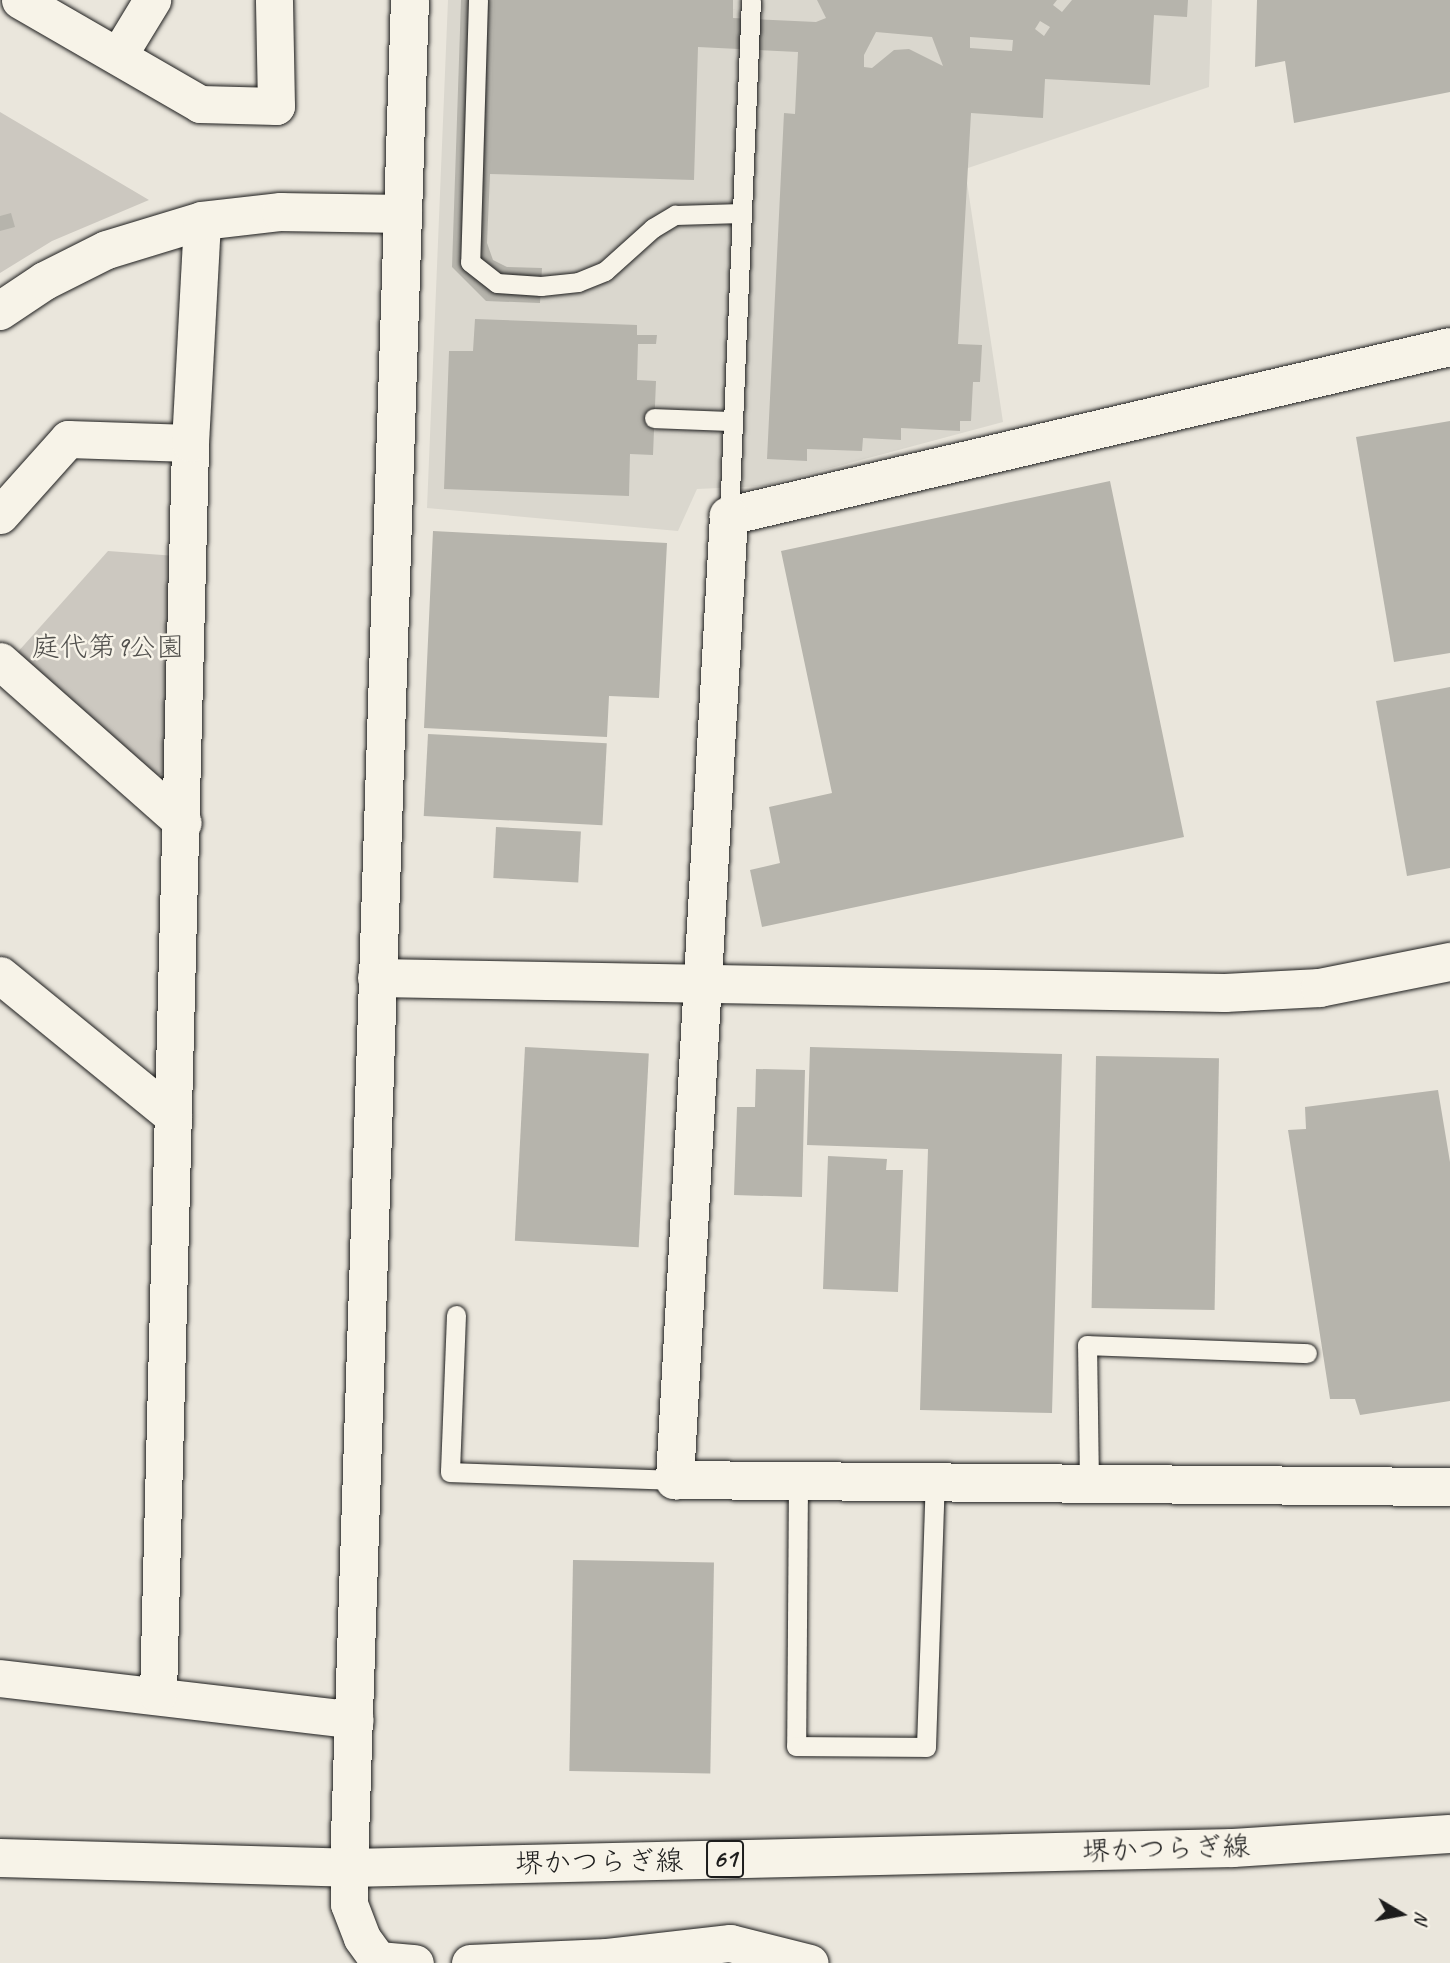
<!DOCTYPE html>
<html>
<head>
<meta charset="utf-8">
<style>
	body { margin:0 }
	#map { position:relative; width:1450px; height:1963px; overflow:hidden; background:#eae6dc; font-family:Caveat,"Klee One",sans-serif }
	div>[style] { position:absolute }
	.built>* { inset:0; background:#dad7ce }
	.green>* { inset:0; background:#ccc8c0 }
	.building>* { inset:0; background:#b6b4ac; transform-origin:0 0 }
	.roads { filter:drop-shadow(0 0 2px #1c1c1c) drop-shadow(0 0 2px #1c1c1c) }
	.service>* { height:19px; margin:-9.5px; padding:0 9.5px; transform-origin:9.5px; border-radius:9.5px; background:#f7f3e8 }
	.minor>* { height:37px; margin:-18.5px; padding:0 18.5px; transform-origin:18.5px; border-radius:18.5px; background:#f7f3e8 }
	.tertiary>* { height:38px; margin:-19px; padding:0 19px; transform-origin:19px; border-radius:19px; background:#f7f3e8 }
	.primary>* { height:38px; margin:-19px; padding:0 19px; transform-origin:19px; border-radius:19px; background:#f7f3e8 }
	span { translate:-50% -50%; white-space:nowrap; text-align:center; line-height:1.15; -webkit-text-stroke:5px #f7f3e8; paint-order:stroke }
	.shield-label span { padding:2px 5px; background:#f7f3e8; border:2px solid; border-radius:5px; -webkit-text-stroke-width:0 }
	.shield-label { font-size:26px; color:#1c1c1c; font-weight:700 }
	.park-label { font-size:28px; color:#51504d }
	.street-label { font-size:28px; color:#1c1c1c }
	.north { position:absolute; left:1366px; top:1879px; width:70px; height:70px; -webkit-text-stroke:5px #f7f3e8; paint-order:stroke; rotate:100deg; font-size:19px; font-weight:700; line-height:28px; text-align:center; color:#1c1c1c }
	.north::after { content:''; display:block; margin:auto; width:24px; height:32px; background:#1c1c1c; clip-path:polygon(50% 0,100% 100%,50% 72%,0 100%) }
</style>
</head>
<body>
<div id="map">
	<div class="built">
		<i style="clip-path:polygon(448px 0,1212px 0,1209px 87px,965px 169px,1003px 422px,764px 486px,697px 489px,678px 531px,427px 508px)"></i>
	</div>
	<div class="green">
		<i style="clip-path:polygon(0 112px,149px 200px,52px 241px,0 273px)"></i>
		<i style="clip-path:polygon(108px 551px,176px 556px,164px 773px,159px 775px,154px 775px,16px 654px)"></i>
	</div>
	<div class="building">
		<i style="clip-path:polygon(evenodd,461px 0,733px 0,733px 18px,816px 22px,826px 18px,817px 0,1057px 0,1053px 5px,1062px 12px,1072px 0,1188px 0,1187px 17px,1154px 15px,1150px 85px,1045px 79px,1043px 118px,971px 113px,958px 344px,982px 345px,980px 382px,973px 382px,971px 421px,960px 421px,960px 431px,901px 428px,901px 440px,863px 438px,862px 451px,807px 449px,807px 461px,767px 459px,784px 113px,795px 114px,798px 52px,698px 47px,694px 180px,490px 174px,487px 243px,493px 260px,507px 267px,542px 268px,540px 303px,486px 301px,452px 267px,461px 0,1040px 21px,1050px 27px,1044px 36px,1035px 29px,1040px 21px,461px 0,876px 32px,932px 37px,943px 66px,909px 49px,894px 50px,872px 68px,864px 67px,864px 55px,876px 32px,461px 0,970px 37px,1013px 40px,1012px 51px,970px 48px,970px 37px)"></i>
		<i style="clip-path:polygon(1257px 0,1450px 0,1450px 92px,1294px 123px,1285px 61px,1255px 67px)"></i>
		<i style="clip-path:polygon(11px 213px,15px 227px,0 231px,0 216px)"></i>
		<i style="clip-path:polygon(475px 319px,637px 325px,637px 335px,657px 335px,656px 344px,638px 344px,637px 380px,656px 381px,653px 455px,630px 454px,629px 496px,444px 489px,449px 351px,473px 351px)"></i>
		<i style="clip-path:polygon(1450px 421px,1450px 653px,1394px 662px,1356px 437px)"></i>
		<i style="clip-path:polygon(1110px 481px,1184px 837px,762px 927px,750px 870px,780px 863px,769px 807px,832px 793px,781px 551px)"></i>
		<i style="clip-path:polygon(433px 531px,667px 543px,659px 698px,609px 696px,607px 737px,424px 728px)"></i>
		<i style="clip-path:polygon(1450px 687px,1450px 868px,1407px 876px,1376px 701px)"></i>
		<i style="left:428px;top:734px;width:179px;height:82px;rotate:3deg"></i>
		<i style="left:496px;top:827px;width:85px;height:51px;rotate:3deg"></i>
		<i style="left:525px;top:1047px;width:124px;height:194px;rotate:3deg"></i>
		<i style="clip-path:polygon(810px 1047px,1062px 1054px,1052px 1413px,920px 1410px,928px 1149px,807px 1145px)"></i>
		<i style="left:1096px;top:1056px;width:123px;height:252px;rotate:1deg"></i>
		<i style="clip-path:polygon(756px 1069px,805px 1070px,802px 1197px,734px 1195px,737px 1107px,755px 1107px)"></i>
		<i style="clip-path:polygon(1438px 1090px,1450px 1162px,1450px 1401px,1360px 1415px,1355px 1399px,1330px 1399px,1288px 1130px,1306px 1129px,1305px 1107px)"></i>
		<i style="clip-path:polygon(828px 1156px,887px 1159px,886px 1170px,903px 1170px,898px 1292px,823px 1289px)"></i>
		<i style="left:573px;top:1560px;width:141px;height:211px;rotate:1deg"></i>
	</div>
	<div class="roads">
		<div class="service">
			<i style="left:478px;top:0;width:262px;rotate:91.7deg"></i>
			<i style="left:470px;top:262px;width:34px;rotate:38deg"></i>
			<i style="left:497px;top:283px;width:44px;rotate:3.9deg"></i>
			<i style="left:541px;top:286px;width:37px;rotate:-6deg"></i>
			<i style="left:578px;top:282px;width:29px;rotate:-22deg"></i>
			<i style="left:605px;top:271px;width:64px;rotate:-41.9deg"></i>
			<i style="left:653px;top:228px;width:26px;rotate:-31deg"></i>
			<i style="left:675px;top:215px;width:67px;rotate:-1.7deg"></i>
			<i style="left:654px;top:418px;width:79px;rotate:2.2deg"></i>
			<i style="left:729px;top:516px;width:516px;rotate:-87.56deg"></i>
			<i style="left:456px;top:1315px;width:157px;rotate:92.2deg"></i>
			<i style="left:450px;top:1472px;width:225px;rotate:2deg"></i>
			<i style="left:798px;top:1481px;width:265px;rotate:90.4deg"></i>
			<i style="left:796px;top:1746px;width:130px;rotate:0.4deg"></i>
			<i style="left:926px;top:1747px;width:265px;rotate:-88.1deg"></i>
			<i style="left:1089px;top:1484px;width:139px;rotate:-90.8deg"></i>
			<i style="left:1087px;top:1345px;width:220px;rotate:2.1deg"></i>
		</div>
		<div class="minor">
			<i style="left:20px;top:0;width:208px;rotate:30deg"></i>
			<i style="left:200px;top:104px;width:76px;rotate:1.5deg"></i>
			<i style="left:276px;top:106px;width:106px;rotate:-91.1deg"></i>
			<i style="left:118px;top:56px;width:66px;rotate:-58.7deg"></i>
			<i style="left:0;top:515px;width:102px;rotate:-48.2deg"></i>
			<i style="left:68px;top:439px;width:122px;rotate:1.9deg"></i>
			<i style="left:0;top:661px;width:244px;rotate:41.5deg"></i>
			<i style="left:0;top:975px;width:223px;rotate:39.2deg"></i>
			<i style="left:0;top:1678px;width:357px;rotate:6.7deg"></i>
			<i style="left:158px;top:1694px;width:1251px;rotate:-88.53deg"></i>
			<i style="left:190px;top:443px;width:222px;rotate:-86.9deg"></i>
			<i style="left:349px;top:1868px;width:36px;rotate:90deg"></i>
			<i style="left:349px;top:1904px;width:36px;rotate:69deg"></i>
			<i style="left:362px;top:1938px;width:27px;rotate:54deg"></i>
			<i style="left:378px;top:1960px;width:37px;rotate:5deg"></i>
			<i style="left:470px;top:1963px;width:137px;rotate:-2.5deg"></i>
			<i style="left:607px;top:1957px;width:124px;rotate:-6.5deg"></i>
			<i style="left:730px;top:1943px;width:82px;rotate:14deg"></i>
		</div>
		<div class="tertiary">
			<i style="left:0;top:311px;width:54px;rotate:-33.7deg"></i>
			<i style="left:45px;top:281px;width:69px;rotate:-26.6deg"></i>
			<i style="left:107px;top:250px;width:99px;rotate:-17deg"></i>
			<i style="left:202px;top:221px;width:80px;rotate:-6.5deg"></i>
			<i style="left:281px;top:212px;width:122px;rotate:0.9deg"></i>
			<i style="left:1450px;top:347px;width:741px;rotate:166.81deg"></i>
			<i style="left:729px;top:516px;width:966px;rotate:93.21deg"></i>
			<i style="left:675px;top:1480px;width:775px;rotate:0.52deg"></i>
			<i style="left:377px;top:978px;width:848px;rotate:1.01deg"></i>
			<i style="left:1225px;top:993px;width:95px;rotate:-3deg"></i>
			<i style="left:1320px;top:988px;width:133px;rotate:-11.3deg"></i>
			<i style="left:349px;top:1868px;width:1869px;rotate:-88.13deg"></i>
		</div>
		<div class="primary">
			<i style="left:0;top:1858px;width:349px;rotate:1.6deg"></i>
			<i style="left:349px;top:1868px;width:884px;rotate:-1.3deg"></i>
			<i style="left:1233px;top:1848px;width:217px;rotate:-3.7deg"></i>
		</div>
	</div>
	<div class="shield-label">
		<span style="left:725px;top:1859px">61</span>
	</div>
	<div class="park-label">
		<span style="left:108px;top:647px">庭代第9公園</span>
	</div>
	<div class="street-label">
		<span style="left:1166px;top:1849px;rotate:-2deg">堺かつらぎ線</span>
		<span style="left:599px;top:1862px;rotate:-1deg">堺かつらぎ線</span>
	</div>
	<div class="north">N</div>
</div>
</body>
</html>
